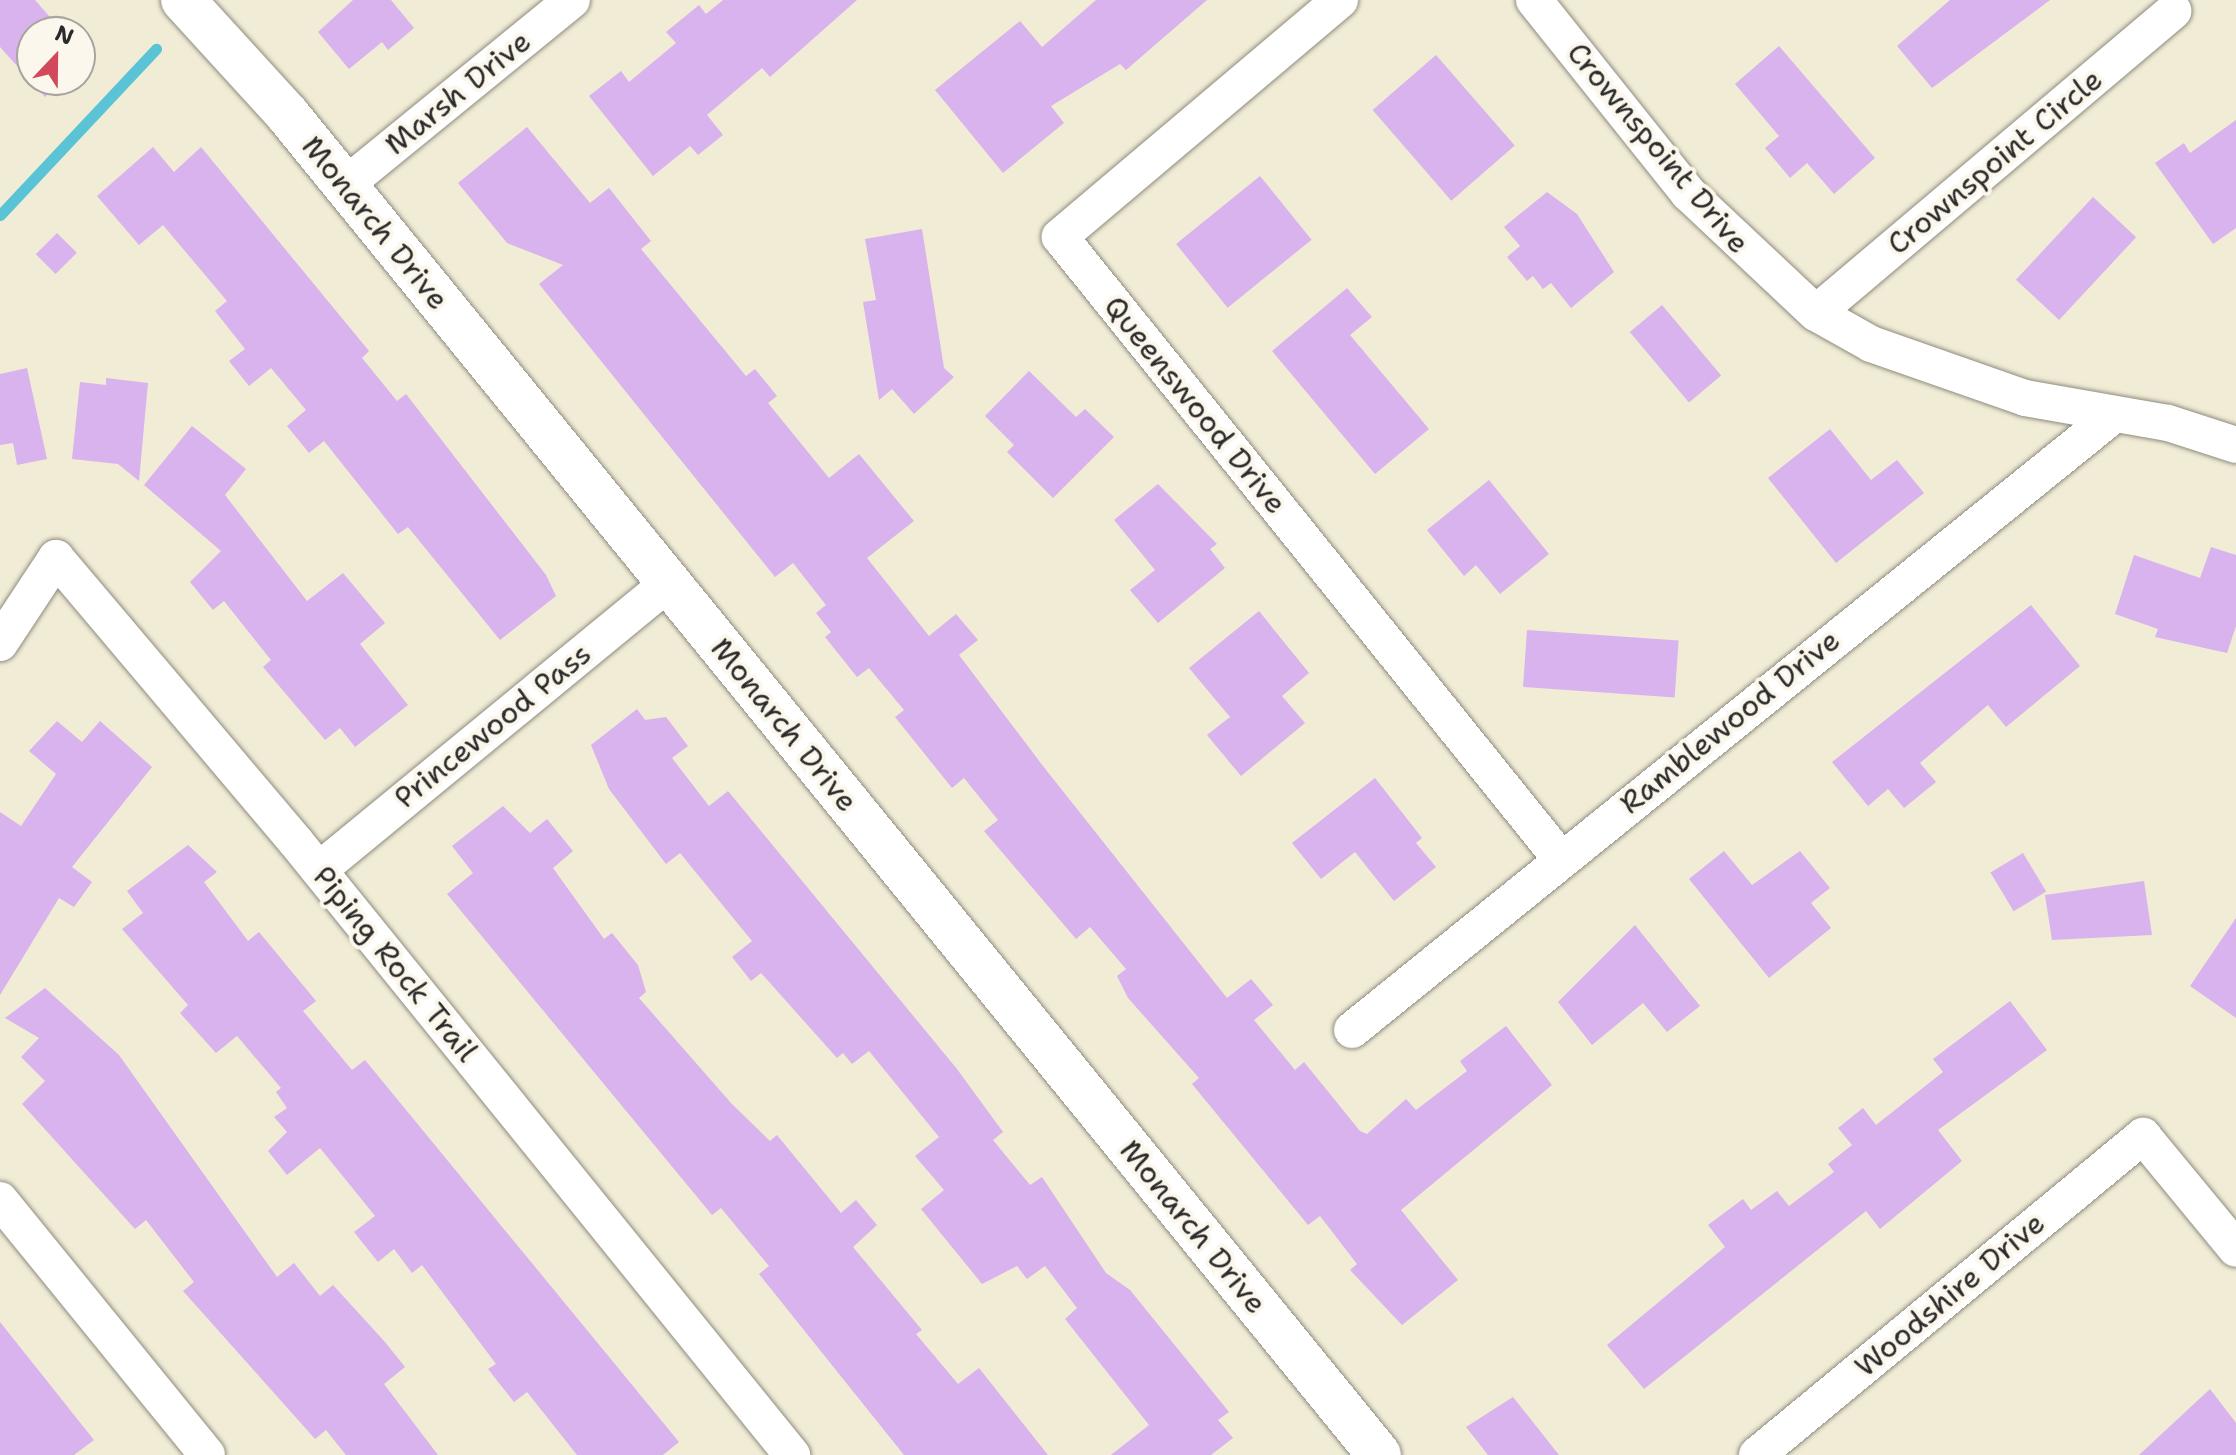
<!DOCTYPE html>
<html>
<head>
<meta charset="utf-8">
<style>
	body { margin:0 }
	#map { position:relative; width:2236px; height:1455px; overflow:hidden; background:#f1ecd5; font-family:"Shantell Sans",sans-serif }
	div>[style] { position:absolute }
	.stream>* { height:11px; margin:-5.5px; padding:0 5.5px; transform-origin:5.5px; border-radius:5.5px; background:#5ac4d6 }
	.building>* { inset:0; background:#d8b3ed; transform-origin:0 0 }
	.roads { filter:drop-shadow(0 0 2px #8e8c80) drop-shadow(0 0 2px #8e8c80) }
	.street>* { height:36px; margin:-18px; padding:0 18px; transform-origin:18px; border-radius:18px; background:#fff }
	.secondary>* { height:44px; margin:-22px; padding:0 22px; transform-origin:22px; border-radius:22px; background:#fff }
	span { translate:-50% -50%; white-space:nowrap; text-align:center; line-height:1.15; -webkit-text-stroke:8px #fbf7ec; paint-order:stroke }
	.street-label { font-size:30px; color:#2b2b2b }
	.north { position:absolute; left:16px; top:16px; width:80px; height:80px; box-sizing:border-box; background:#fbf7ec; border:2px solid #a8a59f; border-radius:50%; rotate:22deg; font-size:22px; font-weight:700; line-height:32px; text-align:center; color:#2b2b2b }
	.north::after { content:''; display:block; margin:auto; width:28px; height:36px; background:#d1495b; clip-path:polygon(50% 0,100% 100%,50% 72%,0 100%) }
</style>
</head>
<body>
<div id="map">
	<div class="stream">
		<i style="left:0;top:215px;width:228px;rotate:-46.8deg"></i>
	</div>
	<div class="building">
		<i style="clip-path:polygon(0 0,35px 0,63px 32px,32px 32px,32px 80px,64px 80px,45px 97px,0 47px)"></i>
		<i style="clip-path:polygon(353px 0,391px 0,414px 28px,388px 50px,382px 42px,349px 69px,318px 32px)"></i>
		<i style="clip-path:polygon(723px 0,857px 0,770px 77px,762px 68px,707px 115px,723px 135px,698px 155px,690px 146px,653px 176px,589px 96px,621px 71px,629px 82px,676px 43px,666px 32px,699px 5px,706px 14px)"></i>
		<i style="clip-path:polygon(1096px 0,1207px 0,1126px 70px,1120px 64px,1051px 106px,1064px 123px,1003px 173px,935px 90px,1020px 21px,1042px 47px)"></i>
		<i style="clip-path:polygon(1950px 0,2050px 0,1932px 88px,1897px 46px)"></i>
		<i style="clip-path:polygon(1779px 46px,1875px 158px,1834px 194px,1807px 163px,1790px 178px,1765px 148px,1779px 136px,1735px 84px)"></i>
		<i style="left:1436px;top:55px;width:120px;height:84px;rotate:49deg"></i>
		<i style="clip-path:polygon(2236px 120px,2236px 228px,2213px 244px,2155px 163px,2184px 143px,2190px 153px)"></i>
		<i style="clip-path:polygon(527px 127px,590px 203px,609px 188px,651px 241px,641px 249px,746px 376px,755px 369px,777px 396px,768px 403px,829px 478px,859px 454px,914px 521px,867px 558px,929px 636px,956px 614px,978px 640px,959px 655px,1043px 766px,1227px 998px,1251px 979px,1273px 1005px,1254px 1020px,1295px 1070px,1304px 1062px,1360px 1131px,1367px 1134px,1406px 1099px,1416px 1110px,1467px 1071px,1460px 1061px,1506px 1026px,1552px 1085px,1401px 1210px,1458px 1280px,1402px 1325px,1350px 1270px,1357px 1264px,1320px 1216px,1308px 1225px,1192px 1084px,1199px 1078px,1128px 998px,1117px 976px,1126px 969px,1090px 927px,1076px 939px,984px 831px,998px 820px,964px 778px,952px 788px,895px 717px,904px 710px,869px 668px,857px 677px,825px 637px,831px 632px,816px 613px,826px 605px,793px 563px,775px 577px,539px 284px,563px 265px,507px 243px,458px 183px)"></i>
		<i style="clip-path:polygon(153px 147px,174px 172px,201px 147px,369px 351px,362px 358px,397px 401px,406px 394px,546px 575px,556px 596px,500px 640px,408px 527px,398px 534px,324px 441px,309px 453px,287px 426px,306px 410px,271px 368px,249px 386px,229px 361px,245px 349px,215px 311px,227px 301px,163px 225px,139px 245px,97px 196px)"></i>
		<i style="left:1260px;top:176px;width:82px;height:108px;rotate:51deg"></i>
		<i style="clip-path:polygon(1547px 192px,1577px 214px,1614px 272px,1571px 308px,1551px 283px,1543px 289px,1533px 276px,1527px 281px,1507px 257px,1520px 246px,1504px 227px)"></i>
		<i style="left:2093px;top:197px;width:59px;height:113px;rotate:43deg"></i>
		<i style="clip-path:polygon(922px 229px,944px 368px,954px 377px,914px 414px,892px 389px,879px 400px,863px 302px,876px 300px,865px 239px)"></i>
		<i style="left:57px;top:233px;width:28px;height:30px;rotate:45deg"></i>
		<i style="clip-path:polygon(1347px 288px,1372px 317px,1350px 335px,1429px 429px,1375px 474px,1272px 351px)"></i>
		<i style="left:1662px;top:305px;width:92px;height:42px;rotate:50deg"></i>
		<i style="clip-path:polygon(27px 368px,47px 459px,17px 465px,13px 443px,0 445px,0 374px)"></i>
		<i style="clip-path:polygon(1029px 371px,1076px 417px,1085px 409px,1114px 437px,1053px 498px,1007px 452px,1014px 445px,985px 416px)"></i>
		<i style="clip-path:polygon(106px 378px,148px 383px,139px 481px,118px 464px,72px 459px,80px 382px,106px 385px)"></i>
		<i style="clip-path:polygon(192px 426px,246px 469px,225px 495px,307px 601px,343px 573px,385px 623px,360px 644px,408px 705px,355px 747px,340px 728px,325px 740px,263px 667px,271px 660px,224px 601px,213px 610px,190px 582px,221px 551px,144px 485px)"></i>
		<i style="clip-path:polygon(1830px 429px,1871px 480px,1897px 460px,1924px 493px,1836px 563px,1768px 478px)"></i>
		<i style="clip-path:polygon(1489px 480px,1549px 554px,1500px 594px,1476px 565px,1464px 576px,1427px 530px)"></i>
		<i style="clip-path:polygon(1158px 484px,1217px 544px,1210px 549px,1225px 568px,1158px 623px,1130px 590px,1155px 570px,1114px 520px)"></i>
		<i style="clip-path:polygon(2211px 547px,2236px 555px,2236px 626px,2227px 653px,2155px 637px,2158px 629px,2115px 614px,2134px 555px,2200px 578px)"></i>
		<i style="clip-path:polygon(2031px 605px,2080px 666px,2006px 727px,1988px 705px,1920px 763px,1936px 782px,1904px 808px,1888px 789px,1868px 806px,1832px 762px)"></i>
		<i style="clip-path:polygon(1259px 611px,1309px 673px,1282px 696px,1305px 723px,1241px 776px,1207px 735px,1230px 717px,1189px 668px)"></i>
		<i style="left:1527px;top:630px;width:152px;height:57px;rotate:4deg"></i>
		<i style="clip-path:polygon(637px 709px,645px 720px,666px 717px,688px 746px,672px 758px,709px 806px,728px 791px,957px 1069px,1003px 1132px,993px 1140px,1030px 1185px,1042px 1177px,1106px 1273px,1130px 1290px,1229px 1412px,1218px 1420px,1233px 1438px,1211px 1455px,1111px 1455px,1149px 1425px,1065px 1319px,1077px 1308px,1045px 1266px,1027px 1279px,1017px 1266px,982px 1284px,921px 1209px,944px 1190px,915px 1156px,939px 1137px,869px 1051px,852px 1064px,843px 1053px,837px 1058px,761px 973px,751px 981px,732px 957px,752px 941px,680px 853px,666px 864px,609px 789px,591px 745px)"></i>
		<i style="clip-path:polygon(57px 721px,82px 742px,100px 721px,152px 767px,72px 867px,92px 882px,74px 907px,59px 898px,0 995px,0 812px,21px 826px,56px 774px,29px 751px)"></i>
		<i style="clip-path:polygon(1375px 778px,1422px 838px,1416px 843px,1436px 867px,1394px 901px,1355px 852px,1321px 879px,1292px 843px)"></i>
		<i style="clip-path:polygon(503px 806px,530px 833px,547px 819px,573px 851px,553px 868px,604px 939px,612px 933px,638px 965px,646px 992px,639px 998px,731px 1103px,770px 1141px,777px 1135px,841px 1213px,856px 1200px,877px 1225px,853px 1247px,922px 1330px,916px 1334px,958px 1384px,979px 1368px,1048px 1455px,904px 1455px,759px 1274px,769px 1266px,721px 1208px,712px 1215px,447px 894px,473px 873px,452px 846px)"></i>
		<i style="clip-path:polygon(188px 845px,217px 872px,204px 882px,248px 941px,259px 932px,316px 1001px,303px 1011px,352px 1070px,365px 1060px,679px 1442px,663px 1455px,577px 1455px,527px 1392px,514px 1402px,488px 1369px,496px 1364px,422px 1265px,412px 1273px,394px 1249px,378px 1262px,354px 1232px,375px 1216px,320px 1148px,287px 1175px,268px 1151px,287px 1132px,274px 1117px,287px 1108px,276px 1092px,281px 1088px,237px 1036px,216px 1053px,180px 1013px,188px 1005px,122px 929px,143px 913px,127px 891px)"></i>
		<i style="clip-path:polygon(1724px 851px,1752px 885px,1800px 851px,1830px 888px,1811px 903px,1831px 928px,1769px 978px,1689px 879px)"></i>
		<i style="left:2023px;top:853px;width:45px;height:38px;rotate:59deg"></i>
		<i style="clip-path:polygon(2144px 881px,2152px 935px,2052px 940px,2045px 895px)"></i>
		<i style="clip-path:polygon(2236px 918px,2236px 1018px,2190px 986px)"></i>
		<i style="clip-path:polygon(1635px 925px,1700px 1006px,1667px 1032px,1643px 1003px,1592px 1045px,1558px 1002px)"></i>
		<i style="clip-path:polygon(45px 988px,119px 1055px,277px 1277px,294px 1263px,320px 1296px,333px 1285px,385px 1342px,405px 1367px,384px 1384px,438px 1455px,346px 1455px,326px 1430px,315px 1439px,183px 1291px,194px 1282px,146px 1220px,135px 1229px,22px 1104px,45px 1081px,21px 1057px,39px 1038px,5px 1018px)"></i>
		<i style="clip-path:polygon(2010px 1001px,2047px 1050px,1938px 1130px,1962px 1161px,1880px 1229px,1866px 1211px,1644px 1389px,1607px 1345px,1725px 1247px,1708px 1225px,1743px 1199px,1751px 1210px,1777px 1191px,1789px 1206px,1834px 1172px,1828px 1164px,1852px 1145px,1838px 1128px,1863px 1108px,1876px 1125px,1943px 1072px,1933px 1059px)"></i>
		<i style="clip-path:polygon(0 1322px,94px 1440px,74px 1455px,0 1455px)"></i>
		<i style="clip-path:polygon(2210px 1389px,2236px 1423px,2236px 1455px,2139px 1455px)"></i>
		<i style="clip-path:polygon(1513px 1397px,1559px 1455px,1488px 1455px,1466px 1427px)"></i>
	</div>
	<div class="roads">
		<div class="street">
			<i style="left:1340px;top:0;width:367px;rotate:139.8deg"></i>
			<i style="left:1060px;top:237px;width:797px;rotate:51.16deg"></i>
			<i style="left:1534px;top:0;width:247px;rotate:51.4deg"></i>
			<i style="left:1688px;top:193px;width:175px;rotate:43.2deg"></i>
			<i style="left:1816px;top:313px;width:63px;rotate:29.4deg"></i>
			<i style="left:1871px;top:344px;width:163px;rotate:19.3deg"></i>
			<i style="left:2025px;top:398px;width:145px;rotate:9.9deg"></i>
			<i style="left:2168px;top:423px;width:71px;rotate:17.9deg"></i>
			<i style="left:344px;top:186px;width:294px;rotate:-39.2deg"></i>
			<i style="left:1816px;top:313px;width:468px;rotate:-40.2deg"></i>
			<i style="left:0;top:643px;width:102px;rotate:-56.6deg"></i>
			<i style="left:56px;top:558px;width:372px;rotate:49.8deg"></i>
			<i style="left:296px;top:842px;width:789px;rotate:51.02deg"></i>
			<i style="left:319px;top:870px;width:452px;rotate:-39.4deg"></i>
			<i style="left:1352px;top:1030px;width:974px;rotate:-38.92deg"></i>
			<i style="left:0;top:1200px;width:328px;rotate:50.9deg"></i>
			<i style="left:1757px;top:1455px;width:501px;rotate:-39.57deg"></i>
			<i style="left:2143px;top:1136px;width:146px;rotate:50.5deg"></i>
		</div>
		<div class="secondary">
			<i style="left:183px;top:0;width:154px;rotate:47.6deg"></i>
			<i style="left:287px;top:114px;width:1729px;rotate:50.84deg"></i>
		</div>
	</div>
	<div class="street-label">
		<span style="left:458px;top:93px;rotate:-39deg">Marsh Drive</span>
		<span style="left:1658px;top:148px;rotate:50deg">Crownspoint Drive</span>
		<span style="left:1995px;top:162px;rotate:-40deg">Crownspoint Circle</span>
		<span style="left:375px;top:223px;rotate:51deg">Monarch Drive</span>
		<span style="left:1195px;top:405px;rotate:51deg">Queenswood Drive</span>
		<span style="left:1730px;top:722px;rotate:-39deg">Ramblewood Drive</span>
		<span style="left:784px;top:725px;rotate:51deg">Monarch Drive</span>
		<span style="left:493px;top:726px;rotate:-39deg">Princewood Pass</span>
		<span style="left:395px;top:964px;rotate:51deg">Piping Rock Trail</span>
		<span style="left:1193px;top:1227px;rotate:51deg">Monarch Drive</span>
		<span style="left:1950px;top:1295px;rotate:-40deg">Woodshire Drive</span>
	</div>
	<div class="north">N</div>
</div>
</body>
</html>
